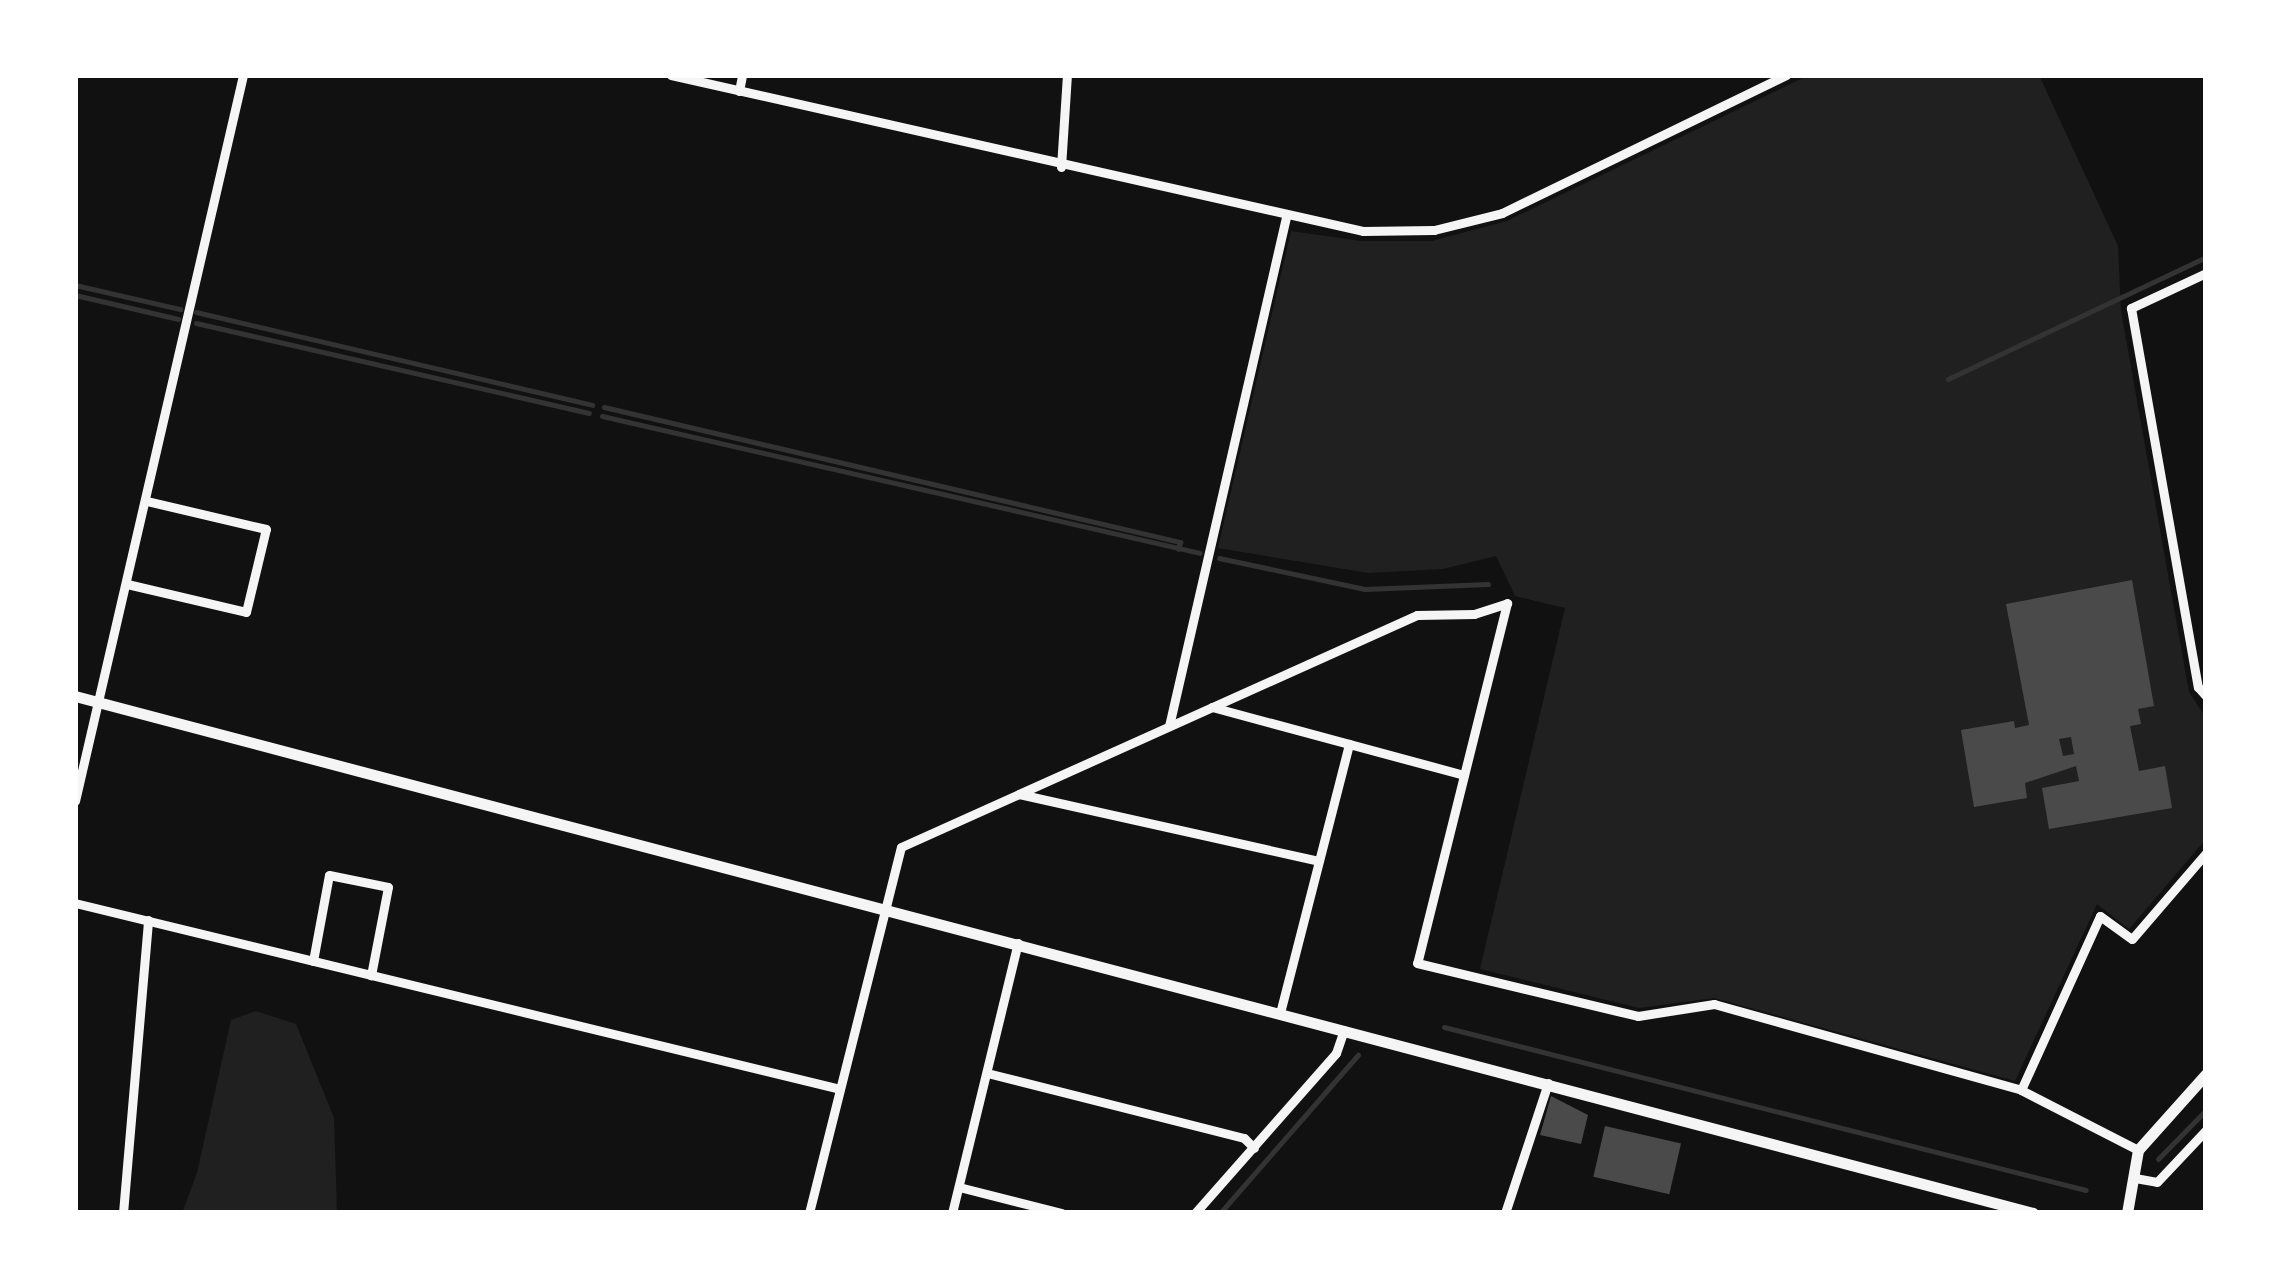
<!DOCTYPE html>
<html>
<head>
<meta charset="utf-8">
<style>
	body { margin:0 }
	#map { position:relative; width:2281px; height:1288px; overflow:hidden; background:#111; font-family:"IBM Plex Sans",sans-serif }
	div>[style] { position:absolute }
	.green>* { inset:0; background:#202020 }
	.stream>* { height:5px; margin:-2.5px; padding:0 2.5px; transform-origin:2.5px; border-radius:2.5px; background:#333 }
	.building>* { inset:0; background:#4a4a4a; transform-origin:0 0 }
	.minor>* { height:9px; margin:-4.5px; padding:0 4.5px; transform-origin:4.5px; border-radius:4.5px; background:#f5f5f5 }
	.tertiary>* { height:11px; margin:-5.5px; padding:0 5.5px; transform-origin:5.5px; border-radius:5.5px; background:#f5f5f5 }
	span { translate:-50% -50%; white-space:nowrap; text-align:center; line-height:1.15; -webkit-text-stroke:10px #fff; paint-order:stroke }
	.frame { position:absolute; inset:0; border:78px solid #fff; pointer-events:none }
</style>
</head>
<body>
<div id="map">
	<div class="green">
		<i style="clip-path:polygon(1809px 75px,2039px 75px,2118px 246px,2121px 311px,2189px 692px,2206px 718px,2206px 839px,2129px 929px,2097px 904px,2015px 1081px,1714px 998px,1639px 1008px,1480px 969px,1565px 608px,1515px 596px,1496px 556px,1443px 569px,1368px 573px,1218px 548px,1291px 231px,1361px 241px,1432px 241px,1507px 221px)"></i>
		<i style="clip-path:polygon(256px 1011px,296px 1024px,334px 1118px,337px 1213px,182px 1213px,197px 1173px,231px 1020px)"></i>
	</div>
	<div class="stream">
		<i style="left:75px;top:285px;width:108px;rotate:12.9deg"></i>
		<i style="left:75px;top:295px;width:106px;rotate:13.1deg"></i>
		<i style="left:196px;top:312px;width:407px;rotate:13.2deg"></i>
		<i style="left:196px;top:323px;width:403px;rotate:12.9deg"></i>
		<i style="left:1948px;top:379px;width:285px;rotate:-25.3deg"></i>
		<i style="left:604px;top:407px;width:592px;rotate:13.19deg"></i>
		<i style="left:1180px;top:542px;width:7px;rotate:106deg"></i>
		<i style="left:602px;top:416px;width:613px;rotate:12.9deg"></i>
		<i style="left:1219px;top:558px;width:149px;rotate:12deg"></i>
		<i style="left:1365px;top:589px;width:123px;rotate:-2.3deg"></i>
		<i style="left:1444px;top:1027px;width:662px;rotate:14.25deg"></i>
		<i style="left:2158px;top:1159px;width:69px;rotate:-45.6deg"></i>
		<i style="left:1220px;top:1213px;width:210px;rotate:-48.9deg"></i>
	</div>
	<div class="building">
		<i style="clip-path:polygon(evenodd,2132px 580px,2154px 706px,2138px 709px,2141px 724px,2130px 726px,2139px 771px,2165px 766px,2172px 808px,2049px 829px,2042px 788px,2079px 781px,2076px 766px,2025px 783px,2027px 798px,1974px 807px,1961px 730px,2014px 721px,2015px 728px,2029px 725px,2006px 604px,2132px 580px,2071px 737px,2074px 754px,2063px 756px,2059px 739px,2071px 737px)"></i>
		<i style="clip-path:polygon(1551px 1096px,1588px 1115px,1581px 1144px,1540px 1135px)"></i>
		<i style="left:1605px;top:1126px;width:78px;height:52px;rotate:13deg"></i>
	</div>
	<div class="minor">
		<i style="left:671px;top:75px;width:709px;rotate:12.7deg"></i>
		<i style="left:1363px;top:231px;width:71px;rotate:-0.8deg"></i>
		<i style="left:1434px;top:230px;width:70px;rotate:-14deg"></i>
		<i style="left:1502px;top:213px;width:316px;rotate:-25.9deg"></i>
		<i style="left:739px;top:91px;width:16px;rotate:-79deg"></i>
		<i style="left:1061px;top:167px;width:92px;rotate:-86.3deg"></i>
		<i style="left:2206px;top:273px;width:83px;rotate:155deg"></i>
		<i style="left:2131px;top:308px;width:385px;rotate:80deg"></i>
		<i style="left:2198px;top:687px;width:12px;rotate:48deg"></i>
		<i style="left:127px;top:584px;width:122px;rotate:13.2deg"></i>
		<i style="left:246px;top:612px;width:85px;rotate:-76.5deg"></i>
		<i style="left:266px;top:529px;width:122px;rotate:-166.8deg"></i>
		<i style="left:1212px;top:707px;width:261px;rotate:15.1deg"></i>
		<i style="left:1169px;top:726px;width:522px;rotate:-77.05deg"></i>
		<i style="left:1019px;top:794px;width:307px;rotate:12.6deg"></i>
		<i style="left:75px;top:801px;width:745px;rotate:-76.97deg"></i>
		<i style="left:75px;top:903px;width:787px;rotate:13.67deg"></i>
		<i style="left:313px;top:961px;width:87px;rotate:-79.5deg"></i>
		<i style="left:329px;top:875px;width:60px;rotate:11.5deg"></i>
		<i style="left:388px;top:887px;width:90px;rotate:100.9deg"></i>
		<i style="left:1280px;top:1013px;width:278px;rotate:-75.6deg"></i>
		<i style="left:987px;top:1073px;width:265px;rotate:14.2deg"></i>
		<i style="left:1244px;top:1138px;width:14px;rotate:45deg"></i>
		<i style="left:2021px;top:1090px;width:191px;rotate:-65.6deg"></i>
		<i style="left:2100px;top:916px;width:39px;rotate:36deg"></i>
		<i style="left:2132px;top:939px;width:113px;rotate:-49.3deg"></i>
		<i style="left:2135px;top:1178px;width:22px;rotate:10deg"></i>
		<i style="left:2157px;top:1182px;width:71px;rotate:-46.7deg"></i>
		<i style="left:959px;top:1187px;width:106px;rotate:14.2deg"></i>
		<i style="left:123px;top:1213px;width:294px;rotate:-85.1deg"></i>
		<i style="left:809px;top:1213px;width:377px;rotate:-75.9deg"></i>
		<i style="left:901px;top:847px;width:566px;rotate:-24.21deg"></i>
		<i style="left:1417px;top:615px;width:57px;rotate:-1deg"></i>
		<i style="left:1474px;top:614px;width:35px;rotate:-18deg"></i>
		<i style="left:1507px;top:603px;width:371px;rotate:104deg"></i>
		<i style="left:1417px;top:963px;width:227px;rotate:13.5deg"></i>
		<i style="left:1638px;top:1016px;width:77px;rotate:-9deg"></i>
		<i style="left:1714px;top:1004px;width:319px;rotate:15.6deg"></i>
		<i style="left:2021px;top:1090px;width:131px;rotate:27.1deg"></i>
		<i style="left:952px;top:1213px;width:278px;rotate:-76.3deg"></i>
		<i style="left:1195px;top:1213px;width:213px;rotate:-48.6deg"></i>
		<i style="left:1336px;top:1053px;width:24px;rotate:-71deg"></i>
		<i style="left:1505px;top:1213px;width:137px;rotate:-71.7deg"></i>
	</div>
	<div class="tertiary">
		<i style="left:75px;top:696px;width:2025px;rotate:14.79deg"></i>
		<i style="left:2127px;top:1213px;width:64px;rotate:-80.1deg"></i>
		<i style="left:2138px;top:1150px;width:102px;rotate:-48.2deg"></i>
	</div>
	<div class="frame"></div>
</div>
</body>
</html>
